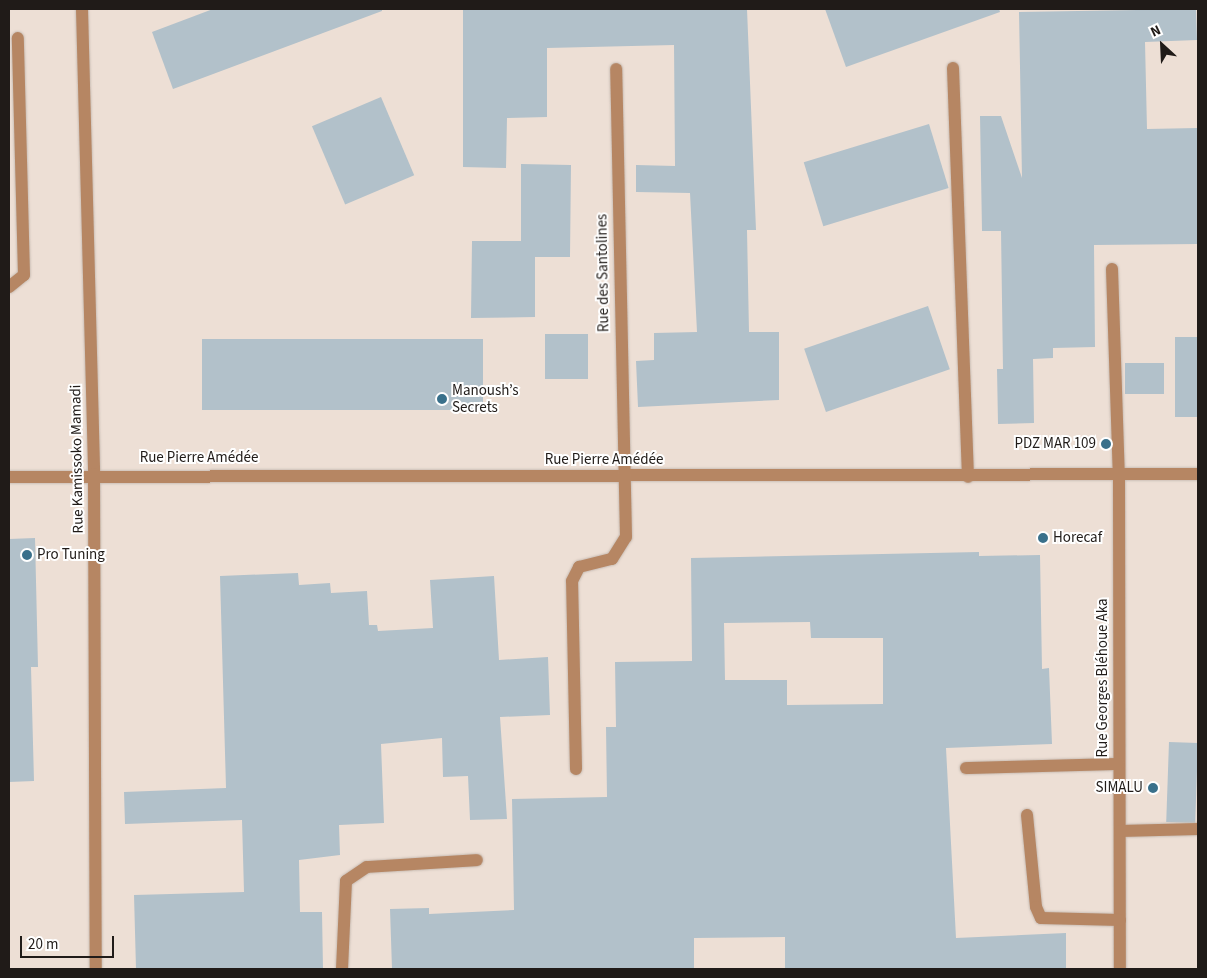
<!DOCTYPE html>
<html>
<head>
<meta charset="utf-8">
<style>
	body { margin:0 }
	#map { position:relative; width:1207px; height:978px; overflow:hidden; background:#eddfd5; font-family:"Source Sans 3",sans-serif }
	div>[style] { position:absolute }
	.building>* { inset:0; background:#b2c1ca; transform-origin:0 0 }
	.roads { filter:drop-shadow(0 0 1px #c8bcb3) drop-shadow(0 0 1px #c8bcb3) }
	.minor>* { height:12px; margin:-6px; padding:0 6px; transform-origin:6px; border-radius:6px; background:#b68663 }
	.dots>* { width:14px; height:14px; translate:-50% -50%; box-sizing:border-box; border:2px solid #fff; border-radius:50% }
	span { translate:-50% -50%; white-space:nowrap; text-align:center; line-height:1.15; -webkit-text-stroke:4px #fff; paint-order:stroke }
	.street-label { font-size:15px; color:#201b18 }
	.poi-label { font-size:15px; color:#201b18 }
	.left { translate:0 -50%; text-align:left }
	.right { translate:-100% -50%; text-align:right }
	.frame { position:absolute; inset:0; border:10px solid #201b18; pointer-events:none }
	.north { position:absolute; left:1137px; top:20px; width:50px; height:50px; -webkit-text-stroke:4px #fff; paint-order:stroke; rotate:335deg; font-size:14px; font-weight:700; line-height:20px; text-align:center; color:#201b18 }
	.north::after { content:''; display:block; margin:auto; width:18px; height:22px; background:#201b18; clip-path:polygon(50% 0,100% 100%,50% 72%,0 100%) }
	.scale { position:absolute; left:20px; top:936px; width:94px; height:22px; box-sizing:border-box; border:2px solid #201b18; border-top:0; padding-left:6px; font-size:15px; line-height:18px; white-space:nowrap; color:#201b18; -webkit-text-stroke:4px #fff; paint-order:stroke }
</style>
</head>
<body>
<div id="map">
	<div class="building">
		<i style="clip-path:polygon(213px 9px,382px 9px,382px 11px,173px 89px,152px 32px)"></i>
		<i style="clip-path:polygon(463px 9px,747px 9px,756px 230px,747px 230px,749px 332px,779px 332px,779px 400px,638px 407px,636px 361px,654px 360px,654px 333px,697px 332px,690px 193px,636px 192px,636px 165px,675px 166px,674px 45px,547px 48px,547px 117px,507px 118px,506px 168px,463px 167px)"></i>
		<i style="clip-path:polygon(825px 9px,999px 9px,1000px 12px,846px 67px)"></i>
		<i style="clip-path:polygon(1196px 9px,1197px 40px,1145px 42px,1147px 129px,1197px 128px,1198px 244px,1094px 245px,1095px 347px,1053px 348px,1053px 358px,1033px 359px,1034px 423px,998px 424px,997px 369px,1003px 369px,1001px 231px,982px 231px,980px 116px,1001px 116px,1022px 178px,1019px 12px)"></i>
		<i style="left:381px;top:97px;width:85px;height:75px;rotate:67deg"></i>
		<i style="left:929px;top:124px;width:67px;height:131px;rotate:73deg"></i>
		<i style="clip-path:polygon(521px 164px,571px 165px,570px 257px,535px 257px,535px 317px,471px 318px,472px 241px,521px 241px)"></i>
		<i style="left:928px;top:306px;width:67px;height:131px;rotate:71deg"></i>
		<i style="left:545px;top:334px;width:43px;height:45px"></i>
		<i style="left:1175px;top:337px;width:23px;height:80px"></i>
		<i style="left:483px;top:339px;width:71px;height:281px;rotate:90deg"></i>
		<i style="left:1125px;top:363px;width:39px;height:31px"></i>
		<i style="clip-path:polygon(35px 538px,38px 667px,31px 667px,34px 781px,9px 782px,9px 539px)"></i>
		<i style="clip-path:polygon(evenodd,979px 552px,979px 556px,1040px 555px,1042px 669px,1049px 668px,1052px 744px,946px 748px,956px 938px,1066px 933px,1066px 969px,785px 969px,785px 937px,694px 938px,694px 969px,392px 969px,390px 909px,429px 908px,429px 914px,514px 910px,512px 799px,607px 797px,606px 727px,616px 727px,615px 662px,692px 661px,691px 558px,979px 552px,810px 622px,811px 638px,883px 638px,883px 704px,787px 705px,787px 680px,725px 680px,724px 623px,810px 622px)"></i>
		<i style="clip-path:polygon(298px 573px,299px 585px,330px 583px,331px 593px,367px 591px,369px 625px,377px 625px,378px 631px,433px 628px,430px 580px,494px 576px,499px 660px,548px 657px,550px 715px,500px 717px,507px 819px,470px 820px,468px 776px,443px 777px,442px 738px,381px 744px,384px 823px,339px 825px,340px 855px,299px 860px,300px 912px,322px 912px,323px 969px,136px 969px,134px 895px,244px 892px,242px 820px,125px 824px,124px 792px,226px 788px,220px 576px)"></i>
		<i style="left:1169px;top:742px;width:29px;height:80px;rotate:2deg"></i>
	</div>
	<div class="roads">
		<div class="minor">
			<i style="left:82px;top:9px;width:465px;rotate:88.5deg"></i>
			<i style="left:94px;top:474px;width:495px;rotate:89.8deg"></i>
			<i style="left:953px;top:68px;width:409px;rotate:87.9deg"></i>
			<i style="left:1112px;top:269px;width:208px;rotate:88.1deg"></i>
			<i style="left:1119px;top:477px;width:492px;rotate:89.9deg"></i>
			<i style="left:9px;top:287px;width:19px;rotate:-39deg"></i>
			<i style="left:24px;top:275px;width:237px;rotate:-91.5deg"></i>
			<i style="left:9px;top:477px;width:1189px;rotate:-0.14deg"></i>
			<i style="left:966px;top:768px;width:153px;rotate:-1.5deg"></i>
			<i style="left:576px;top:769px;width:188px;rotate:-91.2deg"></i>
			<i style="left:572px;top:581px;width:16px;rotate:-63deg"></i>
			<i style="left:579px;top:567px;width:34px;rotate:-14deg"></i>
			<i style="left:612px;top:559px;width:26px;rotate:-58deg"></i>
			<i style="left:626px;top:537px;width:468px;rotate:-91.2deg"></i>
			<i style="left:1027px;top:815px;width:92px;rotate:84.4deg"></i>
			<i style="left:1036px;top:907px;width:12px;rotate:66deg"></i>
			<i style="left:1041px;top:918px;width:79px;rotate:1.5deg"></i>
			<i style="left:1120px;top:831px;width:78px;rotate:-1.5deg"></i>
			<i style="left:342px;top:969px;width:88px;rotate:-87.4deg"></i>
			<i style="left:346px;top:881px;width:25px;rotate:-34deg"></i>
			<i style="left:367px;top:867px;width:110px;rotate:-3.6deg"></i>
		</div>
	</div>
	<div class="dots">
		<i style="left:442px;top:399px;background:#39708b"></i>
		<i style="left:1106px;top:444px;background:#39708b"></i>
		<i style="left:1043px;top:538px;background:#39708b"></i>
		<i style="left:27px;top:555px;background:#39708b"></i>
		<i style="left:1153px;top:788px;background:#39708b"></i>
	</div>
	<div class="street-label">
		<span style="left:603px;top:273px;rotate:-91deg">Rue des Santolines</span>
		<span style="left:199px;top:458px">Rue Pierre Amédée</span>
		<span style="left:77px;top:459px;rotate:-91deg">Rue Kamissoko Mamadi</span>
		<span style="left:604px;top:460px">Rue Pierre Amédée</span>
		<span style="left:1103px;top:678px;rotate:-90deg">Rue Georges Bléhoue Aka</span>
	</div>
	<div class="poi-label">
		<span class="left" style="left:452px;top:399px">Manoush’s<br>Secrets</span>
		<span class="right" style="left:1096px;top:444px">PDZ MAR 109</span>
		<span class="left" style="left:1053px;top:538px">Horecaf</span>
		<span class="left" style="left:37px;top:555px">Pro Tuning</span>
		<span class="right" style="left:1143px;top:788px">SIMALU</span>
	</div>
	<div class="frame"></div>
	<div class="north">N</div>
	<div class="scale">20 m</div>
</div>
</body>
</html>
